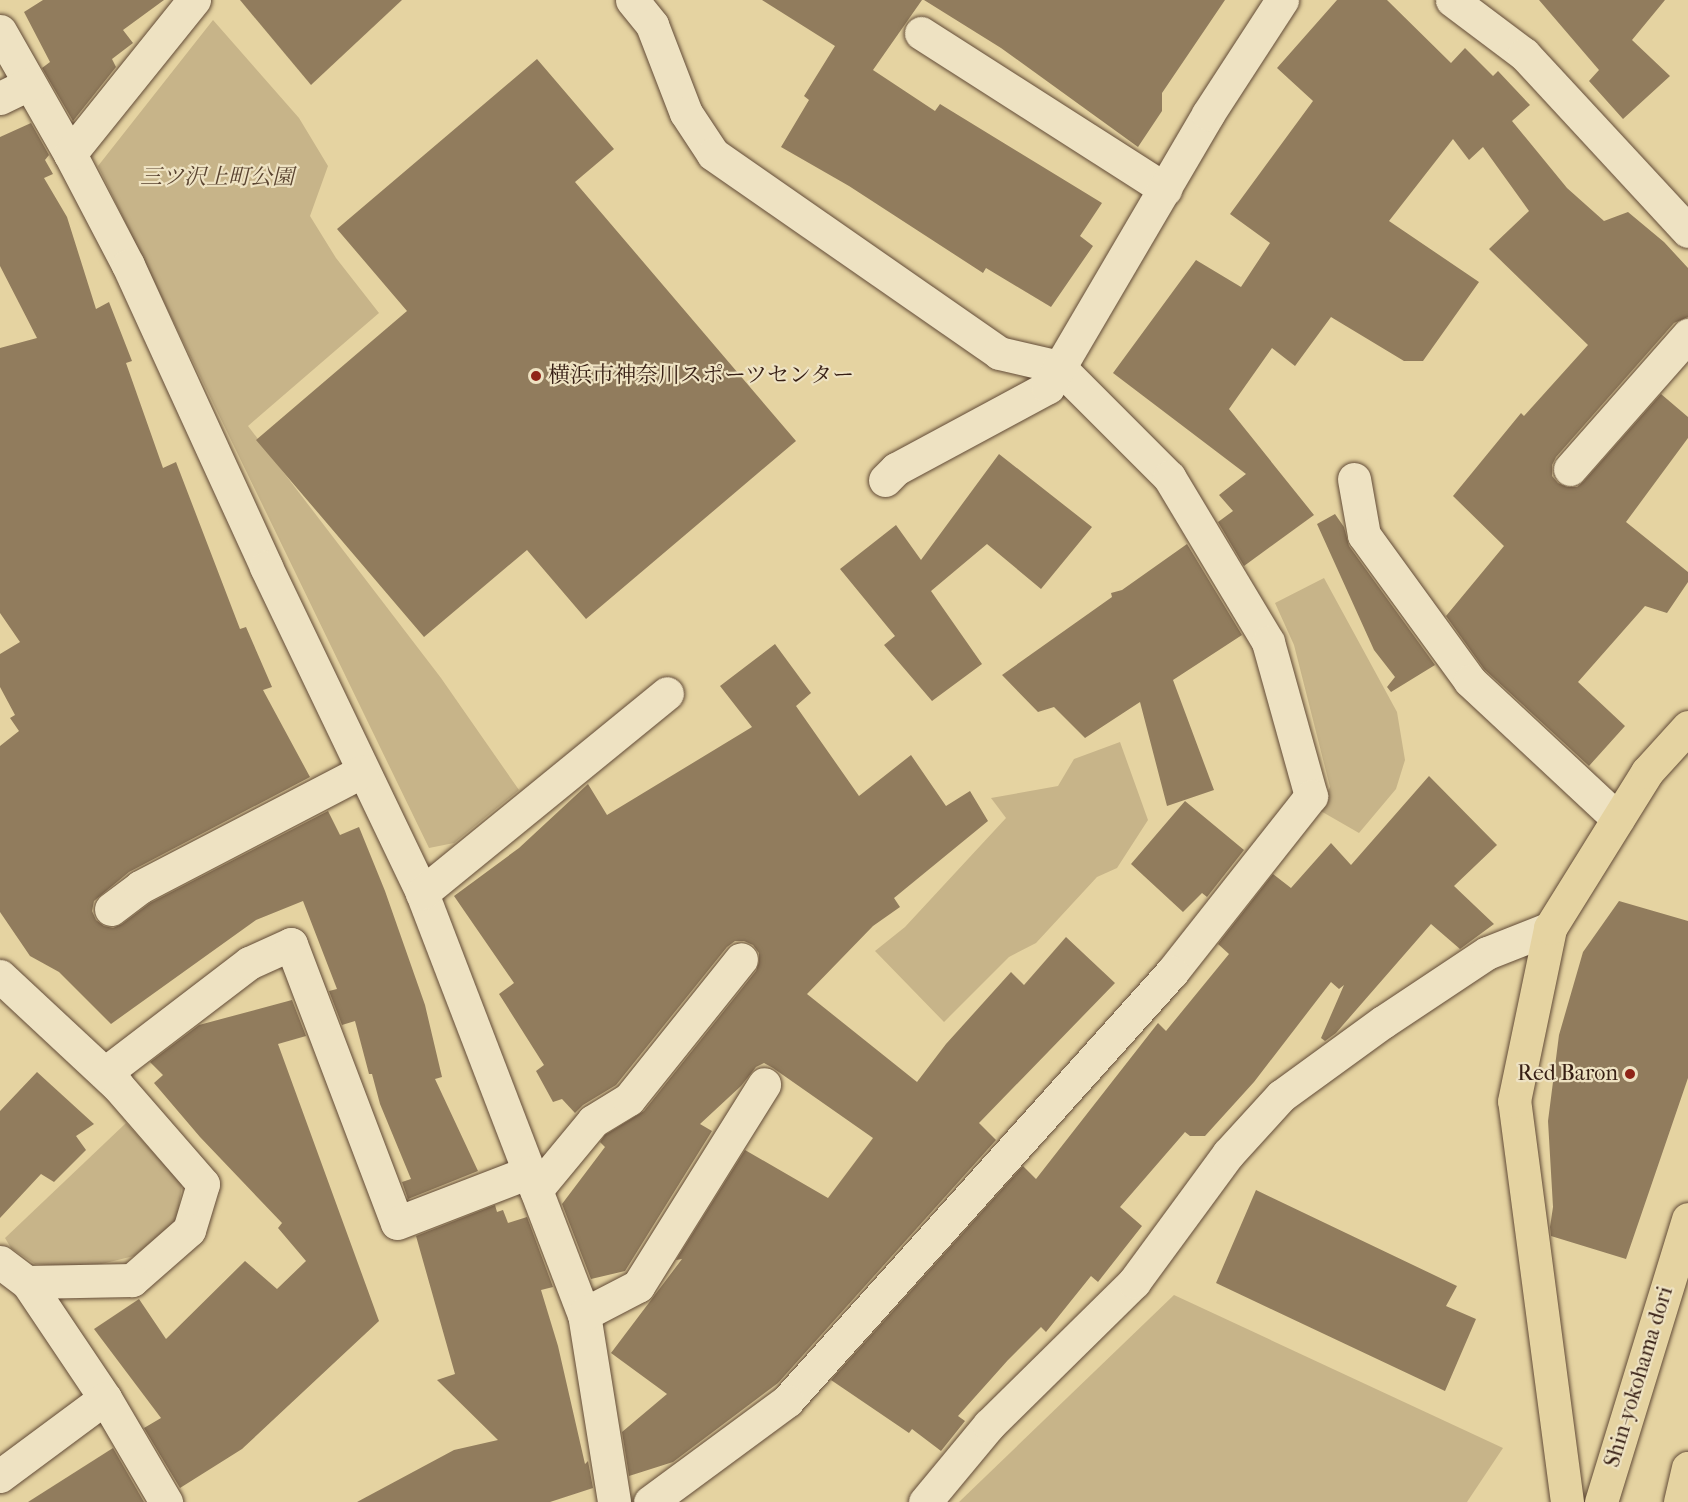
<!DOCTYPE html>
<html>
<head>
<meta charset="utf-8">
<style>
	body { margin:0 }
	#map { position:relative; width:1688px; height:1502px; overflow:hidden; background:#e5d3a1; font-family:"IM FELL French Canon","Noto Serif JP",serif }
	div>[style] { position:absolute }
	.green>* { inset:0; background:#c7b489 }
	.building>* { inset:0; background:#917c5d }
	.roads { filter:drop-shadow(0 0 2px #624b37) drop-shadow(0 0 2px #624b37) }
	.minor>* { height:33px; margin:-16.5px; padding:0 16.5px; transform-origin:16.5px; border-radius:16.5px; background:#eee2c2 }
	.major>* { height:33px; margin:-16.5px; padding:0 16.5px; transform-origin:16.5px; border-radius:16.5px; background:#e5d3a1 }
	.dots>* { width:16px; height:16px; translate:-50% -50%; box-sizing:border-box; border:3px solid #eee2c2; border-radius:50% }
	span { translate:-50% -50%; white-space:nowrap; text-align:center; line-height:1.15; -webkit-text-stroke:4.5px #eee2c2; paint-order:stroke }
	.park-label { font-size:22px; color:#5a4431; font-style:italic }
	.poi-label { font-size:22px; color:#361e14 }
	.left { translate:0 -50%; text-align:left }
	.right { translate:-100% -50%; text-align:right }
	.street-label { font-size:22px; color:#361e14 }
</style>
</head>
<body>
<div id="map">
	<div class="green">
		<i style="clip-path:polygon(213px 20px,299px 118px,328px 166px,310px 216px,336px 258px,379px 313px,248px 426px,441px 678px,519px 790px,454px 843px,429px 848px,98px 166px)"></i>
		<i style="clip-path:polygon(1324px 578px,1397px 712px,1405px 760px,1396px 789px,1359px 833px,1319px 810px,1330px 787px,1294px 645px,1275px 603px)"></i>
		<i style="clip-path:polygon(1120px 742px,1148px 820px,1117px 868px,1097px 877px,1036px 943px,1009px 957px,944px 1022px,875px 951px,905px 927px,1006px 818px,991px 798px,1058px 786px,1074px 759px)"></i>
		<i style="clip-path:polygon(126px 1123px,182px 1184px,177px 1220px,134px 1256px,85px 1268px,35px 1264px,11px 1248px,5px 1238px)"></i>
		<i style="clip-path:polygon(1174px 1295px,1503px 1448px,1467px 1502px,959px 1502px)"></i>
	</div>
	<div class="building">
		<i style="clip-path:polygon(43px 0,164px 0,123px 30px,133px 43px,112px 59px,116px 67px,73px 121px,42px 68px,50px 62px,24px 12px)"></i>
		<i style="clip-path:polygon(240px 0,402px 0,311px 85px)"></i>
		<i style="clip-path:polygon(762px 0,922px 0,873px 70px,935px 111px,940px 104px,1102px 203px,1080px 236px,1093px 246px,1051px 307px,986px 268px,983px 273px,849px 186px,781px 147px,809px 100px,804px 96px,835px 46px)"></i>
		<i style="clip-path:polygon(924px 0,1225px 0,1162px 93px,1162px 111px,1138px 147px,1001px 48px)"></i>
		<i style="clip-path:polygon(1337px 0,1387px 0,1451px 63px,1465px 48px,1493px 76px,1498px 71px,1530px 105px,1512px 121px,1567px 188px,1604px 221px,1628px 212px,1664px 242px,1688px 268px,1688px 317px,1674px 323px,1556px 457px,1552px 465px,1552px 476px,1558px 483px,1567px 487px,1577px 487px,1584px 481px,1661px 394px,1688px 417px,1688px 438px,1626px 522px,1688px 572px,1688px 582px,1667px 613px,1645px 606px,1578px 682px,1625px 726px,1589px 766px,1484px 669px,1446px 616px,1504px 546px,1453px 496px,1521px 413px,1524px 416px,1588px 345px,1489px 249px,1529px 211px,1483px 147px,1469px 160px,1453px 139px,1389px 221px,1479px 282px,1423px 361px,1404px 361px,1331px 317px,1295px 366px,1272px 348px,1229px 409px,1314px 515px,1244px 566px,1218px 522px,1233px 511px,1219px 495px,1246px 474px,1113px 373px,1196px 260px,1241px 287px,1270px 243px,1230px 214px,1313px 101px,1277px 68px)"></i>
		<i style="clip-path:polygon(1539px 0,1665px 0,1632px 40px,1670px 76px,1623px 119px,1589px 81px,1599px 70px)"></i>
		<i style="clip-path:polygon(537px 59px,614px 149px,575px 182px,796px 441px,586px 619px,527px 550px,424px 637px,256px 440px,407px 311px,337px 229px)"></i>
		<i style="clip-path:polygon(31px 123px,49px 155px,45px 160px,53px 174px,44px 178px,67px 217px,96px 309px,109px 302px,132px 361px,126px 363px,163px 468px,176px 462px,240px 629px,246px 627px,272px 687px,263px 690px,310px 777px,129px 872px,94px 901px,92px 911px,96px 920px,104px 926px,113px 928px,122px 924px,150px 903px,328px 811px,340px 835px,359px 827px,385px 891px,425px 1005px,442px 1077px,435px 1079px,478px 1171px,408px 1199px,402px 1182px,411px 1179px,380px 1104px,372px 1074px,369px 1074px,355px 1021px,342px 1025px,329px 991px,337px 989px,303px 901px,256px 920px,111px 1024px,59px 972px,30px 956px,0 912px,0 746px,19px 731px,10px 718px,15px 715px,0 687px,0 654px,20px 642px,0 613px,0 348px,37px 338px,0 266px,0 137px)"></i>
		<i style="clip-path:polygon(999px 454px,1092px 527px,1041px 589px,987px 544px,931px 591px,982px 664px,932px 701px,884px 645px,895px 636px,840px 569px,896px 525px,921px 560px)"></i>
		<i style="clip-path:polygon(1335px 514px,1344px 527px,1349px 546px,1435px 665px,1391px 692px,1387px 687px,1395px 677px,1374px 650px,1317px 524px)"></i>
		<i style="clip-path:polygon(1187px 544px,1242px 635px,1173px 680px,1214px 790px,1167px 806px,1140px 702px,1085px 738px,1054px 707px,1038px 712px,1002px 675px,1112px 597px,1111px 593px,1122px 590px)"></i>
		<i style="clip-path:polygon(775px 644px,811px 693px,796px 706px,859px 796px,911px 755px,946px 806px,970px 791px,988px 821px,894px 898px,900px 907px,873px 926px,807px 994px,917px 1082px,946px 1044px,1011px 972px,1024px 985px,1066px 937px,1115px 983px,979px 1123px,996px 1140px,778px 1383px,673px 1462px,629px 1476px,622px 1432px,667px 1394px,611px 1353px,682px 1259px,676px 1260px,745px 1150px,828px 1198px,873px 1138px,773px 1068px,764px 1063px,756px 1067px,741px 1086px,700px 1124px,712px 1131px,625px 1271px,591px 1279px,562px 1204px,605px 1147px,600px 1142px,605px 1135px,644px 1111px,756px 971px,759px 962px,759px 953px,753px 945px,744px 941px,735px 941px,727px 947px,616px 1085px,583px 1105px,575px 1113px,562px 1099px,553px 1102px,536px 1071px,544px 1065px,499px 994px,514px 983px,454px 896px,519px 848px,588px 784px,607px 815px,752px 727px,720px 686px)"></i>
		<i style="clip-path:polygon(1429px 776px,1497px 845px,1454px 886px,1494px 924px,1460px 949px,1431px 924px,1336px 1033px,1325px 1041px,1321px 1038px,1344px 985px,1339px 989px,1331px 982px,1254px 1082px,1205px 1136px,1190px 1136px,1185px 1132px,1120px 1207px,1142px 1226px,1098px 1282px,1091px 1276px,1046px 1332px,1041px 1327px,1008px 1360px,958px 1416px,965px 1421px,941px 1451px,912px 1429px,909px 1433px,831px 1380px,1023px 1166px,1036px 1179px,1158px 1023px,1166px 1031px,1229px 954px,1218px 944px,1273px 874px,1291px 888px,1331px 843px,1351px 865px)"></i>
		<i style="clip-path:polygon(1185px 801px,1244px 850px,1207px 897px,1202px 893px,1183px 912px,1131px 864px)"></i>
		<i style="clip-path:polygon(1619px 901px,1688px 921px,1688px 1078px,1626px 1259px,1551px 1236px,1550px 1227px,1553px 1207px,1548px 1121px,1559px 1035px,1583px 952px)"></i>
		<i style="clip-path:polygon(292px 1000px,306px 1036px,278px 1044px,379px 1321px,242px 1449px,180px 1488px,144px 1428px,161px 1418px,94px 1329px,139px 1299px,166px 1339px,245px 1261px,277px 1289px,306px 1261px,278px 1228px,282px 1223px,200px 1137px,154px 1083px,163px 1075px,150px 1062px,199px 1025px)"></i>
		<i style="clip-path:polygon(37px 1072px,94px 1124px,76px 1136px,86px 1150px,54px 1182px,41px 1174px,0 1218px,0 1111px)"></i>
		<i style="clip-path:polygon(1256px 1190px,1457px 1286px,1446px 1306px,1476px 1319px,1445px 1391px,1216px 1283px)"></i>
		<i style="clip-path:polygon(495px 1205px,497px 1212px,503px 1210px,508px 1223px,527px 1217px,553px 1287px,541px 1290px,558px 1346px,585px 1464px,588px 1461px,593px 1488px,550px 1502px,357px 1502px,454px 1450px,498px 1440px,437px 1380px,455px 1374px,416px 1236px)"></i>
		<i style="clip-path:polygon(113px 1448px,144px 1502px,28px 1502px)"></i>
	</div>
	<div class="roads">
		<div class="minor">
			<i style="left:632px;top:0;width:32px;rotate:51deg"></i>
			<i style="left:652px;top:25px;width:94px;rotate:68.9deg"></i>
			<i style="left:686px;top:113px;width:49px;rotate:56.6deg"></i>
			<i style="left:713px;top:154px;width:348px;rotate:34.8deg"></i>
			<i style="left:999px;top:353px;width:62px;rotate:13.1deg"></i>
			<i style="left:1059px;top:367px;width:156px;rotate:45deg"></i>
			<i style="left:1169px;top:477px;width:192px;rotate:59deg"></i>
			<i style="left:1268px;top:642px;width:160px;rotate:74.4deg"></i>
			<i style="left:1311px;top:796px;width:224px;rotate:128.3deg"></i>
			<i style="left:1172px;top:972px;width:576px;rotate:131.91deg"></i>
			<i style="left:787px;top:1401px;width:170px;rotate:143.6deg"></i>
			<i style="left:1452px;top:0;width:90px;rotate:36.9deg"></i>
			<i style="left:1524px;top:54px;width:241px;rotate:47.2deg"></i>
			<i style="left:0;top:31px;width:142px;rotate:60.4deg"></i>
			<i style="left:70px;top:154px;width:125px;rotate:62.4deg"></i>
			<i style="left:128px;top:265px;width:332px;rotate:65.4deg"></i>
			<i style="left:266px;top:567px;width:361px;rotate:64.4deg"></i>
			<i style="left:422px;top:893px;width:451px;rotate:69deg"></i>
			<i style="left:584px;top:1314px;width:190px;rotate:80.9deg"></i>
			<i style="left:921px;top:33px;width:290px;rotate:32.6deg"></i>
			<i style="left:0;top:98px;width:32px;rotate:-26deg"></i>
			<i style="left:70px;top:154px;width:198px;rotate:-51.2deg"></i>
			<i style="left:1570px;top:469px;width:179px;rotate:-48.6deg"></i>
			<i style="left:1354px;top:479px;width:57px;rotate:79.9deg"></i>
			<i style="left:1364px;top:535px;width:180px;rotate:54deg"></i>
			<i style="left:1470px;top:681px;width:202px;rotate:43deg"></i>
			<i style="left:885px;top:480px;width:16px;rotate:-45deg"></i>
			<i style="left:896px;top:469px;width:173px;rotate:-28.3deg"></i>
			<i style="left:1048px;top:387px;width:316px;rotate:-59.6deg"></i>
			<i style="left:1208px;top:114px;width:136px;rotate:-57deg"></i>
			<i style="left:422px;top:893px;width:316px;rotate:-39.2deg"></i>
			<i style="left:111px;top:909px;width:36px;rotate:-37deg"></i>
			<i style="left:140px;top:887px;width:251px;rotate:-27.5deg"></i>
			<i style="left:0;top:976px;width:160px;rotate:43deg"></i>
			<i style="left:117px;top:1085px;width:131px;rotate:49deg"></i>
			<i style="left:203px;top:1184px;width:48px;rotate:106.9deg"></i>
			<i style="left:189px;top:1230px;width:76px;rotate:138.7deg"></i>
			<i style="left:132px;top:1280px;width:105px;rotate:178.9deg"></i>
			<i style="left:105px;top:1073px;width:181px;rotate:-37.4deg"></i>
			<i style="left:249px;top:963px;width:46px;rotate:-24.3deg"></i>
			<i style="left:291px;top:944px;width:298px;rotate:69.2deg"></i>
			<i style="left:397px;top:1223px;width:142px;rotate:-21.1deg"></i>
			<i style="left:536px;top:1190px;width:89px;rotate:-50.4deg"></i>
			<i style="left:593px;top:1121px;width:42px;rotate:-31.4deg"></i>
			<i style="left:629px;top:1099px;width:179px;rotate:-51.3deg"></i>
			<i style="left:0;top:1262px;width:34px;rotate:37deg"></i>
			<i style="left:27px;top:1282px;width:140px;rotate:56.1deg"></i>
			<i style="left:105px;top:1398px;width:131px;rotate:143.4deg"></i>
			<i style="left:584px;top:1314px;width:61px;rotate:-27.4deg"></i>
			<i style="left:638px;top:1286px;width:238px;rotate:-58deg"></i>
			<i style="left:105px;top:1398px;width:121px;rotate:59.6deg"></i>
			<i style="left:925px;top:1502px;width:100px;rotate:-50.3deg"></i>
			<i style="left:989px;top:1425px;width:204px;rotate:-44.6deg"></i>
			<i style="left:1134px;top:1282px;width:159px;rotate:-53.7deg"></i>
			<i style="left:1228px;top:1154px;width:79px;rotate:-47.6deg"></i>
			<i style="left:1281px;top:1096px;width:126px;rotate:-36deg"></i>
			<i style="left:1383px;top:1022px;width:125px;rotate:-33.6deg"></i>
			<i style="left:1487px;top:953px;width:68px;rotate:-21.6deg"></i>
		</div>
		<div class="major">
			<i style="left:1567px;top:1502px;width:404px;rotate:-97.5deg"></i>
			<i style="left:1514px;top:1101px;width:177px;rotate:-78.2deg"></i>
			<i style="left:1550px;top:928px;width:184px;rotate:-58.1deg"></i>
			<i style="left:1647px;top:772px;width:61px;rotate:-47.7deg"></i>
			<i style="left:1601px;top:1502px;width:296px;rotate:-72.9deg"></i>
			<i style="left:1680px;top:1502px;width:35px;rotate:-77deg"></i>
		</div>
	</div>
	<div class="dots">
		<i style="left:536px;top:376px;background:#8f2418"></i>
		<i style="left:1630px;top:1074px;background:#8f2418"></i>
	</div>
	<div class="park-label">
		<span style="left:217px;top:178px">三ツ沢上町公園</span>
	</div>
	<div class="poi-label">
		<span class="left" style="left:548px;top:376px">横浜市神奈川スポーツセンター</span>
		<span class="right" style="left:1618px;top:1074px">Red Baron</span>
	</div>
	<div class="street-label">
		<span style="left:1639px;top:1377px;rotate:-73deg">Shin-yokohama dori</span>
	</div>
</div>
</body>
</html>
